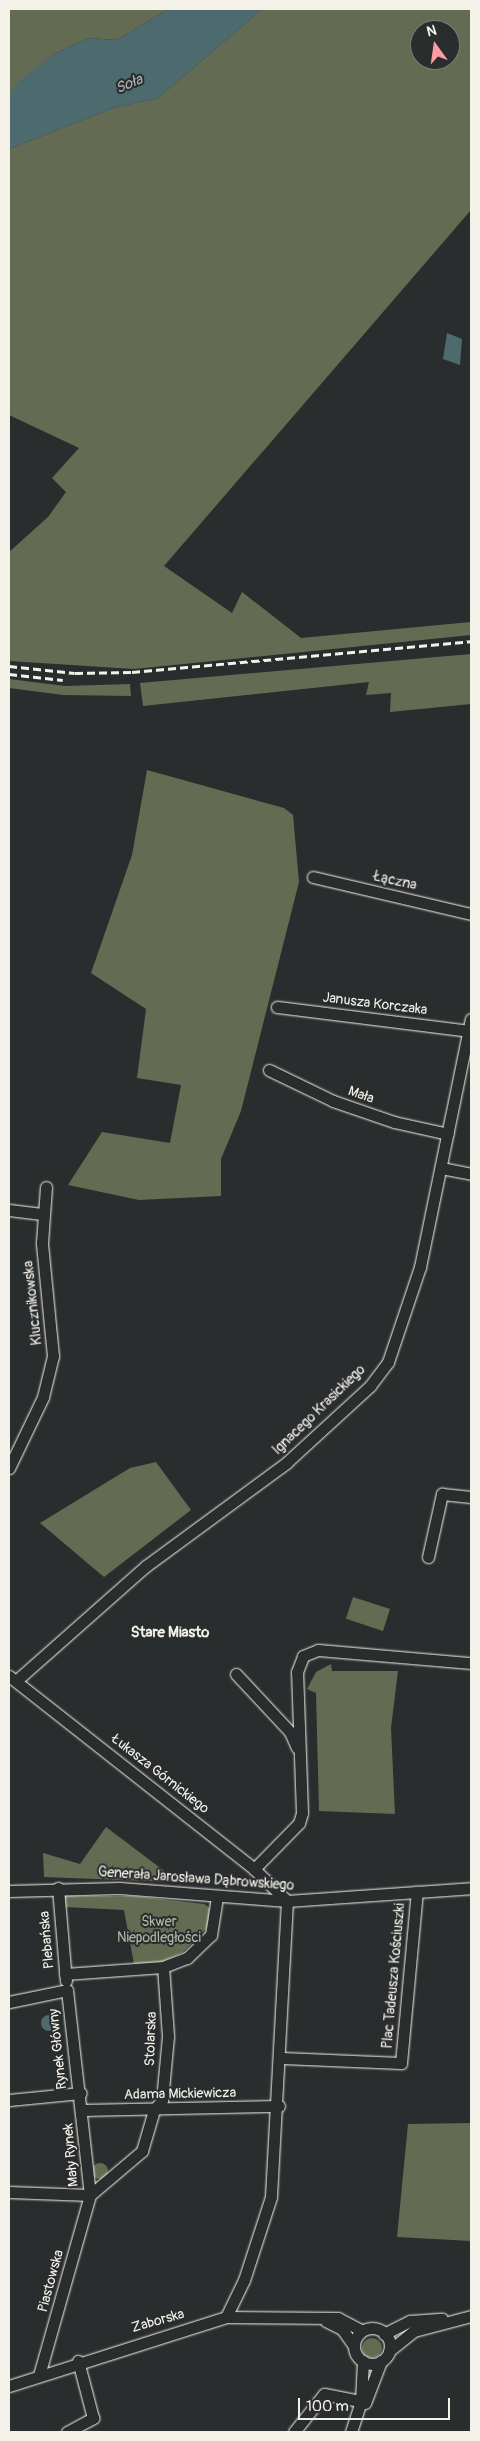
<!DOCTYPE html>
<html>
<head>
<meta charset="utf-8">
<style>
	body { margin:0 }
	#map { position:relative; width:480px; height:2441px; overflow:hidden; background:#2a2d2e; font-family:Pangolin,sans-serif }
	div>[style] { position:absolute }
	.green>* { inset:0; background:#636c52; transform-origin:0 0 }
	.round { border-radius:50% }
	.water>* { inset:0; background:#4d6b6f }
	.roads { filter:drop-shadow(0 0 1px #f4f1e8) drop-shadow(0 0 1px #f4f1e8) }
	.minor>* { height:11px; margin:-5.5px; padding:0 5.5px; transform-origin:5.5px; border-radius:5.5px; background:#2a2d2e }
	.minor>.ring { margin:-5.5px; padding:0; box-sizing:content-box; background:none; border:11px solid #2a2d2e; border-radius:50% }
	.rail>* { height:3px; margin-top:-1.5px; transform-origin:0; background:repeating-linear-gradient(90deg,#f4f1e8 0 8px,transparent 0 12px) }
	span { translate:-50% -50%; white-space:nowrap; text-align:center; line-height:1.15; -webkit-text-stroke:4px #2a2d2e; paint-order:stroke }
	.street-label { font-size:14px; color:#f4f1e8 }
	.park-label { font-size:14px; color:#b3b5a4 }
	.water-label { font-size:15px; color:#a9b5b2; font-style:italic }
	.neighbourhood-label { font-size:15px; color:#f4f1e8; font-weight:700 }
	.frame { position:absolute; inset:0; border:10px solid #f4f1e8; pointer-events:none }
	.north { position:absolute; left:410px; top:20px; width:50px; height:50px; box-sizing:border-box; background:#2a2d2e; border:1px solid #7b7b78; border-radius:50%; rotate:346deg; font-size:14px; font-weight:700; line-height:20px; text-align:center; color:#f4f1e8 }
	.north::after { content:''; display:block; margin:auto; width:18px; height:22px; background:#ff9aa2; clip-path:polygon(50% 0,100% 100%,50% 72%,0 100%) }
	.scale { position:absolute; left:298px; top:2398px; width:152px; height:22px; box-sizing:border-box; border:2px solid #f4f1e8; border-top:0; padding-left:6px; font-size:15px; line-height:18px; white-space:nowrap; color:#f4f1e8; -webkit-text-stroke:4px #2a2d2e; paint-order:stroke }
</style>
</head>
<body>
<div id="map">
	<div class="green">
		<i style="clip-path:polygon(9px 9px,168px 9px,117px 40px,88px 38px,54px 54px,9px 94px)"></i>
		<i style="clip-path:polygon(evenodd,262px 9px,471px 9px,471px 210px,164px 566px,232px 613px,242px 592px,301px 638px,471px 622px,471px 635px,134px 669px,9px 661px,9px 552px,48px 517px,66px 492px,52px 478px,79px 448px,9px 415px,9px 149px,113px 108px,158px 98px,262px 9px,420px 30px,450px 30px,450px 60px,420px 60px,420px 30px)"></i>
		<i style="clip-path:polygon(471px 654px,471px 704px,390px 712px,391px 693px,366px 695px,369px 682px,143px 706px,140px 683px)"></i>
		<i style="clip-path:polygon(9px 679px,65px 686px,130px 684px,131px 696px,63px 695px,9px 688px)"></i>
		<i style="clip-path:polygon(147px 770px,284px 808px,293px 815px,299px 882px,241px 1111px,221px 1159px,221px 1196px,139px 1200px,68px 1185px,102px 1132px,170px 1143px,181px 1085px,137px 1078px,146px 1009px,91px 973px,132px 855px)"></i>
		<i style="clip-path:polygon(156px 1462px,191px 1510px,104px 1577px,40px 1523px,130px 1468px)"></i>
		<i style="left:353px;top:1597px;width:39px;height:23px;rotate:18deg"></i>
		<i style="clip-path:polygon(331px 1664px,332px 1671px,398px 1671px,391px 1728px,395px 1814px,319px 1811px,316px 1693px,307px 1689px,316px 1672px)"></i>
		<i style="clip-path:polygon(106px 1827px,171px 1876px,173px 1882px,44px 1877px,43px 1853px,80px 1864px)"></i>
		<i style="clip-path:polygon(63px 1896px,134px 1896px,204px 1904px,210px 1908px,209px 1926px,183px 1952px,162px 1962px,134px 1964px,124px 1910px,64px 1907px)"></i>
		<i style="clip-path:polygon(471px 2123px,471px 2241px,397px 2237px,408px 2124px)"></i>
		<i class="round" style="left:92px;top:2163px;width:16px;height:16px"></i>
		<i class="round" style="left:362px;top:2338px;width:20px;height:20px"></i>
	</div>
	<div class="water">
		<i style="clip-path:polygon(168px 9px,262px 9px,158px 98px,113px 108px,9px 149px,9px 94px,20px 80px,54px 54px,88px 38px,117px 40px)"></i>
		<i style="clip-path:polygon(447px 333px,462px 339px,460px 365px,443px 359px)"></i>
		<i class="round" style="left:41px;top:2015px;width:16px;height:16px"></i>
	</div>
	<div class="roads">
		<div class="minor">
			<i style="left:313px;top:877px;width:162px;rotate:13.2deg"></i>
			<i style="left:277px;top:1007px;width:195px;rotate:7.1deg"></i>
			<i style="left:269px;top:1070px;width:71px;rotate:25.8deg"></i>
			<i style="left:333px;top:1101px;width:65px;rotate:19deg"></i>
			<i style="left:394px;top:1122px;width:55px;rotate:12.5deg"></i>
			<i style="left:441px;top:1168px;width:31px;rotate:11deg"></i>
			<i style="left:9px;top:1210px;width:35px;rotate:7deg"></i>
			<i style="left:9px;top:1468px;width:79px;rotate:-64.4deg"></i>
			<i style="left:43px;top:1397px;width:42px;rotate:-76.3deg"></i>
			<i style="left:53px;top:1356px;width:114px;rotate:-95.6deg"></i>
			<i style="left:42px;top:1243px;width:56px;rotate:-85.9deg"></i>
			<i style="left:428px;top:1557px;width:65px;rotate:-77.5deg"></i>
			<i style="left:442px;top:1494px;width:29px;rotate:6deg"></i>
			<i style="left:236px;top:1674px;width:79px;rotate:47deg"></i>
			<i style="left:290px;top:1732px;width:17px;rotate:66deg"></i>
			<i style="left:9px;top:1676px;width:312px;rotate:38.2deg"></i>
			<i style="left:254px;top:1869px;width:46px;rotate:44.1deg"></i>
			<i style="left:287px;top:1901px;width:296px;rotate:93.1deg"></i>
			<i style="left:271px;top:2197px;width:87px;rotate:108deg"></i>
			<i style="left:244px;top:2280px;width:41px;rotate:115.9deg"></i>
			<i style="left:17px;top:1680px;width:172px;rotate:-41.5deg"></i>
			<i style="left:146px;top:1566px;width:174px;rotate:-36.3deg"></i>
			<i style="left:286px;top:1463px;width:114px;rotate:-42.5deg"></i>
			<i style="left:370px;top:1386px;width:30px;rotate:-53deg"></i>
			<i style="left:388px;top:1362px;width:100px;rotate:-71.4deg"></i>
			<i style="left:420px;top:1267px;width:253px;rotate:-78.4deg"></i>
			<i style="left:254px;top:1869px;width:64px;rotate:-45.6deg"></i>
			<i style="left:299px;top:1823px;width:10px;rotate:-73deg"></i>
			<i style="left:302px;top:1813px;width:141px;rotate:-92deg"></i>
			<i style="left:297px;top:1672px;width:17px;rotate:-69deg"></i>
			<i style="left:303px;top:1656px;width:16px;rotate:-22deg"></i>
			<i style="left:318px;top:1650px;width:154px;rotate:4.9deg"></i>
			<i style="left:58px;top:1888px;width:93px;rotate:85.1deg"></i>
			<i style="left:9px;top:1891px;width:110px;rotate:-1.6deg"></i>
			<i style="left:119px;top:1888px;width:169px;rotate:4.4deg"></i>
			<i style="left:287px;top:1901px;width:184px;rotate:-4deg"></i>
			<i style="left:65px;top:1974px;width:98px;rotate:-4.1deg"></i>
			<i style="left:163px;top:1967px;width:26px;rotate:-21deg"></i>
			<i style="left:187px;top:1958px;width:33px;rotate:-44deg"></i>
			<i style="left:211px;top:1935px;width:38px;rotate:-81deg"></i>
			<i style="left:9px;top:2002px;width:59px;rotate:-11.7deg"></i>
			<i style="left:67px;top:1990px;width:206px;rotate:83.6deg"></i>
			<i style="left:90px;top:2195px;width:187px;rotate:105.8deg"></i>
			<i style="left:282px;top:2058px;width:119px;rotate:2.4deg"></i>
			<i style="left:401px;top:2063px;width:172px;rotate:-84.7deg"></i>
			<i style="left:9px;top:2100px;width:72px;rotate:-5.6deg"></i>
			<i style="left:82px;top:2110px;width:197px;rotate:-1.2deg"></i>
			<i style="left:9px;top:2192px;width:81px;rotate:2.1deg"></i>
			<i style="left:90px;top:2195px;width:68px;rotate:-40.2deg"></i>
			<i style="left:142px;top:2151px;width:43px;rotate:-73.7deg"></i>
			<i style="left:154px;top:2110px;width:13px;rotate:-51deg"></i>
			<i style="left:162px;top:2100px;width:64px;rotate:-84.6deg"></i>
			<i style="left:168px;top:2036px;width:69px;rotate:-94.1deg"></i>
			<i style="left:326px;top:2321px;width:18px;rotate:27deg"></i>
			<i style="left:342px;top:2329px;width:21px;rotate:55deg"></i>
			<i class="ring" style="left:354px;top:2328px;width:25px;height:25px"></i>
			<i style="left:384px;top:2334px;width:29px;rotate:-27deg"></i>
			<i style="left:410px;top:2321px;width:32px;rotate:-4deg"></i>
			<i style="left:389px;top:2351px;width:32px;rotate:-39deg"></i>
			<i style="left:414px;top:2331px;width:59px;rotate:-14.7deg"></i>
			<i style="left:9px;top:2386px;width:228px;rotate:-17.6deg"></i>
			<i style="left:226px;top:2317px;width:112px;rotate:0.5deg"></i>
			<i style="left:338px;top:2318px;width:27px;rotate:28deg"></i>
			<i style="left:365px;top:2403px;width:45px;rotate:-69.1deg"></i>
			<i style="left:67px;top:2432px;width:30px;rotate:-28deg"></i>
			<i style="left:93px;top:2418px;width:59px;rotate:-104.7deg"></i>
			<i style="left:294px;top:2432px;width:48px;rotate:-51.7deg"></i>
			<i style="left:324px;top:2394px;width:38px;rotate:11deg"></i>
			<i style="left:351px;top:2432px;width:33px;rotate:-72deg"></i>
			<i style="left:361px;top:2401px;width:40px;rotate:-87.1deg"></i>
		</div>
	</div>
	<div class="rail">
		<i style="left:9px;top:666px;width:66px;rotate:6.1deg"></i>
		<i style="left:75px;top:673px;width:57px;rotate:-1deg"></i>
		<i style="left:132px;top:672px;width:340px;rotate:-5.2deg"></i>
		<i style="left:9px;top:674px;width:54px;rotate:6.3deg"></i>
	</div>
	<div class="street-label">
		<span style="left:395px;top:881px;rotate:13deg">Łączna</span>
		<span style="left:375px;top:1004px;rotate:7deg">Janusza Korczaka</span>
		<span style="left:361px;top:1095px;rotate:19deg">Mała</span>
		<span style="left:33px;top:1303px;rotate:-96deg">Klucznikowska</span>
		<span style="left:319px;top:1410px;rotate:-44deg">Ignacego Krasickiego</span>
		<span style="left:160px;top:1774px;rotate:38deg">Łukasza Górnickiego</span>
		<span style="left:196px;top:1879px;rotate:4deg">Generała Jarosława Dąbrowskiego</span>
		<span style="left:47px;top:1940px;rotate:-95deg">Plebańska</span>
		<span style="left:394px;top:1976px;rotate:-85deg">Plac Tadeusza Kościuszki</span>
		<span style="left:151px;top:2039px;rotate:-88deg">Stolarska</span>
		<span style="left:58px;top:2049px;rotate:-96deg">Rynek Główny</span>
		<span style="left:180px;top:2094px;rotate:-1deg">Adama Mickiewicza</span>
		<span style="left:71px;top:2155px;rotate:-95deg">Mały Rynek</span>
		<span style="left:51px;top:2281px;rotate:-75deg">Piastowska</span>
		<span style="left:158px;top:2321px;rotate:-16deg">Zaborska</span>
	</div>
	<div class="park-label">
		<span style="left:159px;top:1930px">Skwer<br>Niepodległości</span>
	</div>
	<div class="water-label">
		<span style="left:129px;top:84px;rotate:-23deg">Soła</span>
	</div>
	<div class="neighbourhood-label">
		<span style="left:170px;top:1633px">Stare Miasto</span>
	</div>
	<div class="frame"></div>
	<div class="north">N</div>
	<div class="scale">100 m</div>
</div>
</body>
</html>
